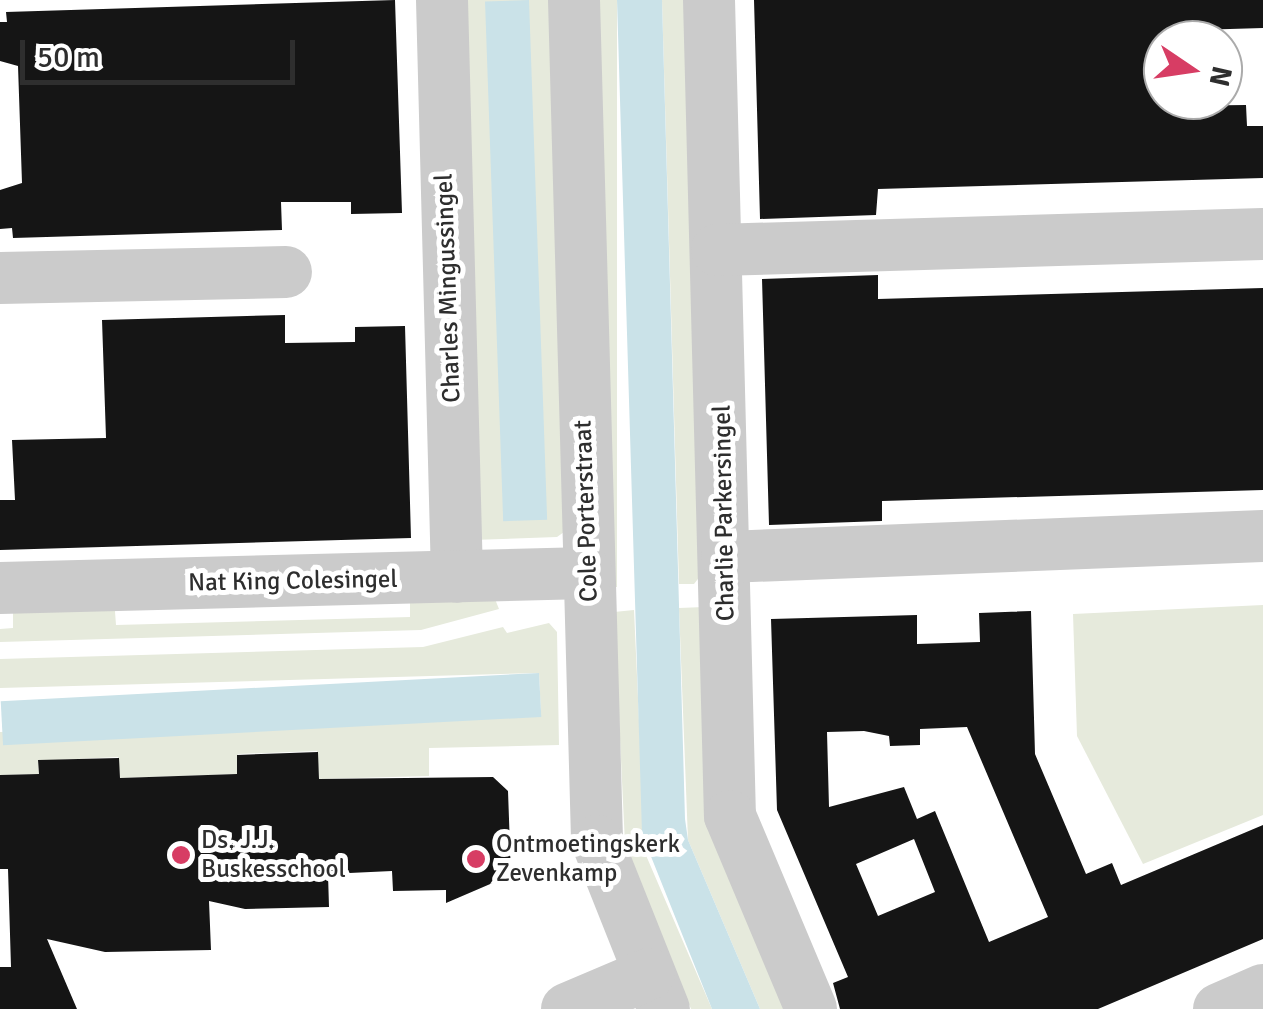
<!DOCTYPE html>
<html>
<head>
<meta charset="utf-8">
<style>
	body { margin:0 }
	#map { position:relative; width:1263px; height:1009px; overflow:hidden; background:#fff; font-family:Signika,sans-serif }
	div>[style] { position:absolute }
	.green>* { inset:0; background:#e6eadc; transform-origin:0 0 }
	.water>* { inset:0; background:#cae2e8; transform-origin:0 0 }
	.building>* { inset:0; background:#151515 }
	.minor>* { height:52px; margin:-26px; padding:0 26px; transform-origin:26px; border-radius:26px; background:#cbcbcb }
	.dots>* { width:28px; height:28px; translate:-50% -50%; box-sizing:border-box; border:5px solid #fff; border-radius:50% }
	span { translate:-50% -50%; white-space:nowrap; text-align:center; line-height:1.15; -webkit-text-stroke:10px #fff; paint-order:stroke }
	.street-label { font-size:25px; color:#2e2e2e }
	.poi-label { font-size:25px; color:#2e2e2e }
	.left { translate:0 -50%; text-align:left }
	.north { position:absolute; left:1143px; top:20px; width:100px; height:100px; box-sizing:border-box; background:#fff; border:2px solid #ababab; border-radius:50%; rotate:103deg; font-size:28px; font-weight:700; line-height:40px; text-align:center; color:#2e2e2e }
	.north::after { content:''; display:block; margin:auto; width:35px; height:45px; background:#d73d64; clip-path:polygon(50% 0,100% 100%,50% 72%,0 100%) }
	.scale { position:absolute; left:20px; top:40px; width:275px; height:45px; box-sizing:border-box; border:5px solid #2e2e2e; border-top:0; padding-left:12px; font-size:30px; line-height:35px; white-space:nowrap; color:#2e2e2e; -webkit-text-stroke:8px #fff; paint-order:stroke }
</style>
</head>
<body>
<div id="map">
	<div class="green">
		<i style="clip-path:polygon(455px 0,549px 0,564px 532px,557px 537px,472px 540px)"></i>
		<i style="left:596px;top:0;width:21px;height:587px"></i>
		<i style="clip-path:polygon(662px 0,696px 0,704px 571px,694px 584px,679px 584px)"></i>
		<i style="clip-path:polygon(114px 598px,116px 625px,410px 617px,410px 602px,495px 599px,499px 609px,421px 630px,0 642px,0 629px,13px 628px,13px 602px)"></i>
		<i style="clip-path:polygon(1263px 605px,1263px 815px,1143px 864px,1077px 736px,1073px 614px)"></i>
		<i style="clip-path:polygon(704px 607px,799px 1009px,760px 1009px,688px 840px,679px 608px)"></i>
		<i style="clip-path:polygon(634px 610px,645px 853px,712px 1009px,691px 1009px,625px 844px,614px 612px)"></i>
		<i style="clip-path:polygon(549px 623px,557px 632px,559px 745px,429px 748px,429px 776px,319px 779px,317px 751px,238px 754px,237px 774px,120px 778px,118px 757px,38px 761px,39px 774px,0 775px,0 732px,541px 716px,539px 673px,0 688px,0 659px,423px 647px,503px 627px,507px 633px)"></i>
	</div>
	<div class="water">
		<i style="left:529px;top:0;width:520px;height:44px;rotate:88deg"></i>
		<i style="clip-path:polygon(617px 0,662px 0,685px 819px,688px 840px,760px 1009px,712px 1009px,642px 834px)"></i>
		<i style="left:539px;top:673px;width:44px;height:539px;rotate:87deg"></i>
	</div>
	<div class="building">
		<i style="clip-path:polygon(395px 0,402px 213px,351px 214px,351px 202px,281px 202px,282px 230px,13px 238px,12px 228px,0 229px,0 190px,22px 183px,18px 66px,0 61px,0 22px,7px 22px,6px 12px)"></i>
		<i style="clip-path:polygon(754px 0,1263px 0,1263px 28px,1163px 31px,1163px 106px,1246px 105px,1247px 126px,1263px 126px,1263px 178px,878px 189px,876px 215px,760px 219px)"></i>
		<i style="clip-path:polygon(878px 275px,878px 299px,1263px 288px,1263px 490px,882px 501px,882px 521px,769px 525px,762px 279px)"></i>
		<i style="clip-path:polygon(285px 315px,285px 343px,355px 342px,355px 327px,405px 326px,411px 538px,0 550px,0 500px,15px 500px,12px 440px,106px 438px,102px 320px)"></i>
		<i style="clip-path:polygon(evenodd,1031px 611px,1035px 754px,1086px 874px,1112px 863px,1121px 885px,1263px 825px,1263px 939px,1098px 1009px,840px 1009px,833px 983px,848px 977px,777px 810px,771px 619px,917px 615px,917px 644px,980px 642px,979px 613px,1031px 611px,967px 727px,1048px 917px,989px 942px,935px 811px,917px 819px,904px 787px,829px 807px,827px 732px,864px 731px,889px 736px,890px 746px,920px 745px,920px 729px,967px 727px,1031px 611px,914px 839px,935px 892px,878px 916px,856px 864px,914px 839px)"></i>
		<i style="clip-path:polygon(318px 752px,319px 779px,493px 777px,508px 791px,511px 875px,446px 903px,446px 890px,393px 891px,392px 871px,328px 874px,329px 907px,245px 909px,209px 901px,211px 950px,105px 952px,47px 939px,77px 1009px,0 1009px,0 967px,11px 967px,8px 869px,0 869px,0 775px,39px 774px,38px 760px,119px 758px,120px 778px,237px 774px,237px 755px)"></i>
	</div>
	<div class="minor">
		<i style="left:442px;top:0;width:577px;rotate:88.51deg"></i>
		<i style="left:574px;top:0;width:841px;rotate:88.43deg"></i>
		<i style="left:597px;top:841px;width:181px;rotate:68.3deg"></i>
		<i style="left:709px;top:0;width:816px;rotate:88.53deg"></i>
		<i style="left:730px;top:816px;width:209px;rotate:67.2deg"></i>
		<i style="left:717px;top:250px;width:546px;rotate:-1.68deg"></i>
		<i style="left:0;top:278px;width:286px;rotate:-1.2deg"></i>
		<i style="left:727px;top:557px;width:536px;rotate:-2.24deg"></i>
		<i style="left:0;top:588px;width:587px;rotate:-1.46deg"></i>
		<i style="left:567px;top:1009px;width:89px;rotate:-23.1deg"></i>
		<i style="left:1219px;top:1009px;width:48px;rotate:-23.4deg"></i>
	</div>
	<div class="dots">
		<i style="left:181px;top:855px;background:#d73d64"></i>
		<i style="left:476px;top:859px;background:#d73d64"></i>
	</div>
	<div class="street-label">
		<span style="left:448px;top:288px;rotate:-92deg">Charles Mingussingel</span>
		<span style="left:586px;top:511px;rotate:-92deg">Cole Porterstraat</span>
		<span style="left:724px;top:513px;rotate:-91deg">Charlie Parkersingel</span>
		<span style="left:293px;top:581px;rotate:-1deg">Nat King Colesingel</span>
	</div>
	<div class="poi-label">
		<span class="left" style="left:201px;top:855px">Ds. J.J.<br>Buskesschool</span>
		<span class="left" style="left:496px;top:859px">Ontmoetingskerk<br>Zevenkamp</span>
	</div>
	<div class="north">N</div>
	<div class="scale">50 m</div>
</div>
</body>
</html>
